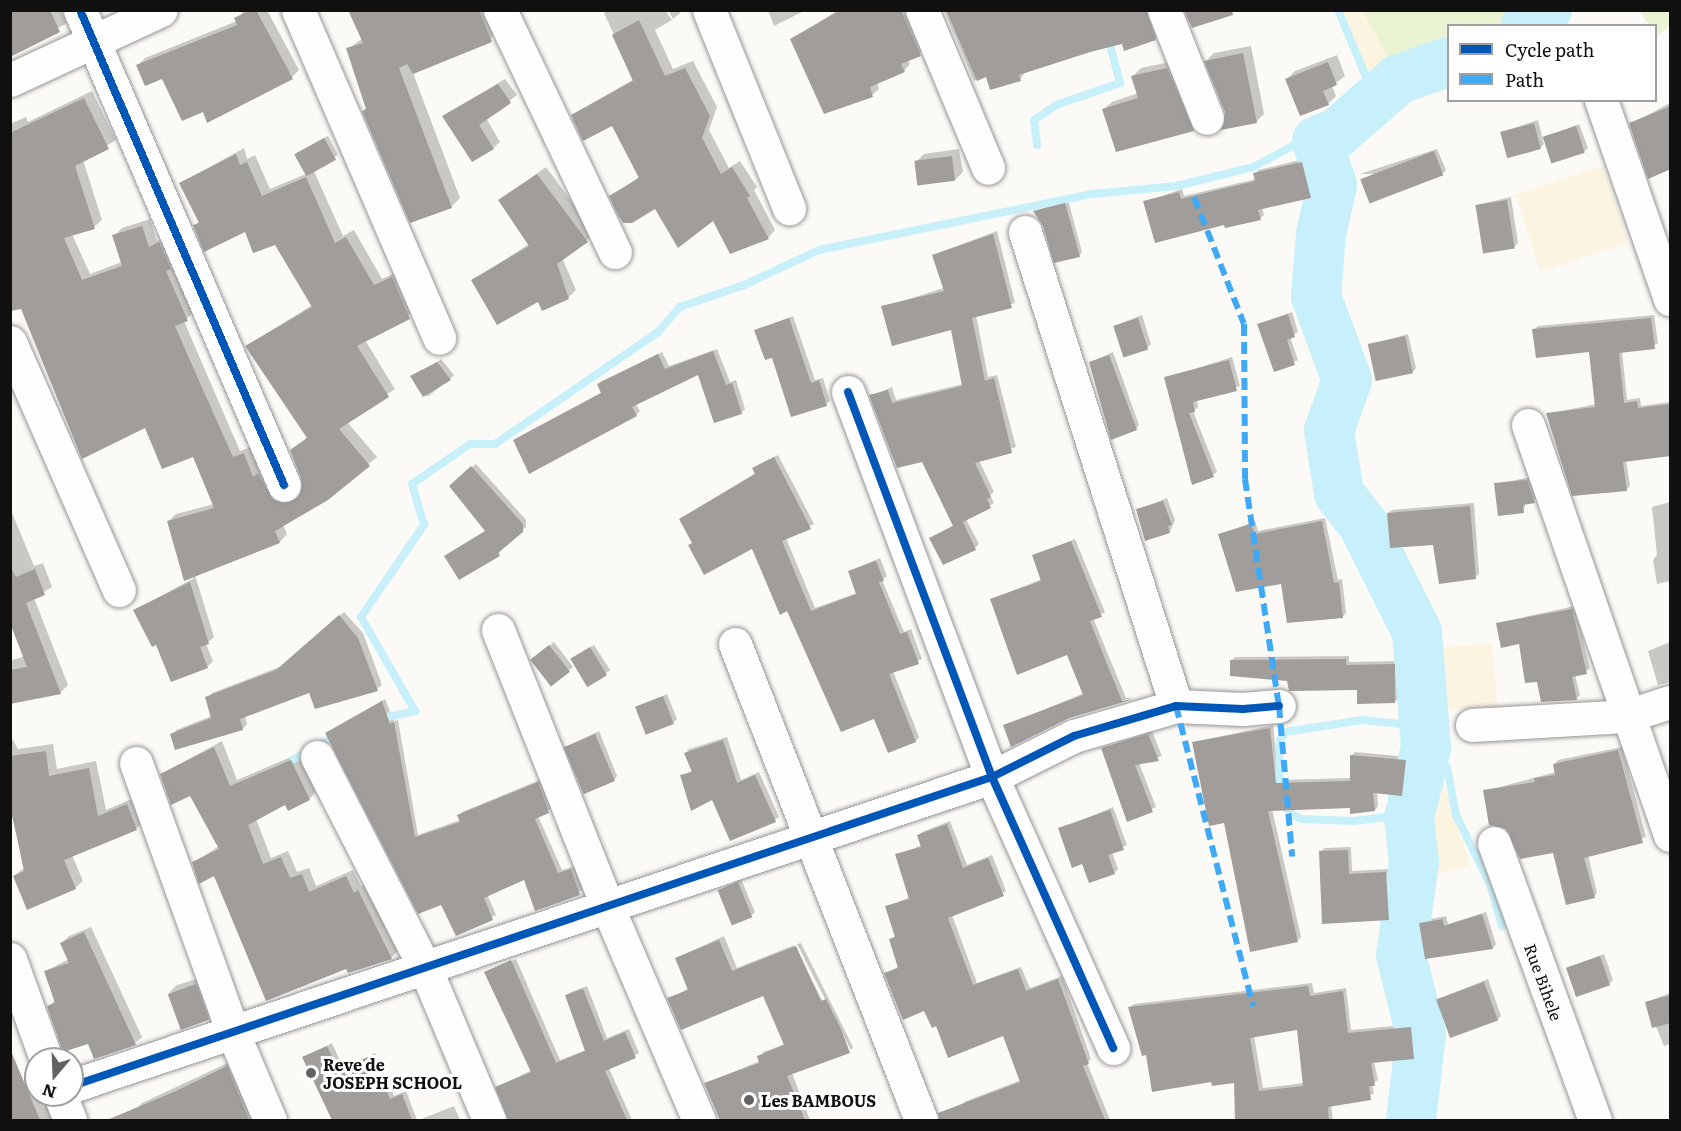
<!DOCTYPE html>
<html>
<head>
<meta charset="utf-8">
<style>
	body { margin:0 }
	#map { position:relative; width:1681px; height:1131px; overflow:hidden; background:#fcfaf6; font-family:Literata,serif }
	div>[style] { position:absolute }
	.farmland>* { inset:0; background:#faf4e1; transform-origin:0 0 }
	.green>* { inset:0; background:#eaf4d3 }
	.shadow>* { inset:0; background:#0003; transform-origin:0 0 }
	.stream>* { height:8px; margin:-4px; padding:0 4px; transform-origin:4px; border-radius:4px; background:#c8f0fb }
	.river>* { height:50px; margin:-25px; padding:0 25px; transform-origin:25px; border-radius:25px; background:#c8f0fb }
	.building>* { inset:0; background:#a09d9b; transform-origin:0 0 }
	.roads { filter:drop-shadow(0 0 2px #969594) drop-shadow(0 0 2px #969594) }
	.minor>* { height:33px; margin:-16.5px; padding:0 16.5px; transform-origin:16.5px; border-radius:16.5px; background:#fffefe }
	.quiet>* { height:6px; margin-top:-3px; transform-origin:0; background:repeating-linear-gradient(90deg,#3fa9f5 0 12px,transparent 0 18px) }
	.cycleway>* { height:8px; margin:-4px; padding:0 4px; transform-origin:4px; border-radius:4px; background:#0057b8 }
	.dots>* { width:16px; height:16px; translate:-50% -50%; box-sizing:border-box; border:3px solid #fff; border-radius:50% }
	span { translate:-50% -50%; white-space:nowrap; text-align:center; line-height:1.15; -webkit-text-stroke:6px #fff; paint-order:stroke }
	.street-label { font-size:16px; color:#101010 }
	.poi-label { font-size:16px; color:#101010; font-weight:700 }
	.left { translate:0 -50%; text-align:left }
	.frame { position:absolute; inset:0; border:12px solid #101010; pointer-events:none }
	.legend { position:absolute; left:1447px; top:24px; width:210px; height:78px; box-sizing:border-box; background:#fff; border:2px solid #9f9f9f; margin:0; padding:8px 10px; list-style:none; font-size:18px; color:#101010 }
	.legend li { display:flex; align-items:center; gap:12px; height:30px }
	.legend b { width:30px; border:2px solid #9f9f9f }
	.north { position:absolute; left:24px; top:1047px; width:60px; height:60px; box-sizing:border-box; background:#fff; border:2px solid #9f9f9f; border-radius:50%; rotate:199deg; font-size:16px; font-weight:700; line-height:24px; text-align:center; color:#101010 }
	.north::after { content:''; display:block; margin:auto; width:21px; height:27px; background:#636260; clip-path:polygon(50% 0,100% 100%,50% 72%,0 100%) }
</style>
</head>
<body>
<div id="map">
	<div class="farmland">
		<i style="clip-path:polygon(1338px 11px,1455px 11px,1448px 26px,1448px 50px,1364px 75px)"></i>
		<i style="left:1603px;top:166px;width:81px;height:92px;rotate:72deg"></i>
		<i style="left:1492px;top:643px;width:63px;height:53px;rotate:85deg"></i>
		<i style="clip-path:polygon(1424px 774px,1444px 783px,1470px 866px,1423px 876px,1416px 870px,1411px 819px)"></i>
	</div>
	<div class="green">
		<i style="clip-path:polygon(1363px 11px,1523px 11px,1498px 25px,1448px 26px,1448px 55px,1402px 84px)"></i>
		<i style="clip-path:polygon(1639px 11px,1670px 11px,1670px 25px,1657px 37px,1656px 26px,1649px 25px)"></i>
	</div>
	<div class="shadow">
		<i style="clip-path:polygon(10px 10px,61px 10px,67px 23px,10px 55px)"></i>
		<i style="clip-path:polygon(244px 10px,267px 10px,299px 70px,292px 77px,204px 110px,163px 77px,138px 65px,145px 58px,237px 21px)"></i>
		<i style="clip-path:polygon(350px 10px,484px 10px,495px 34px,486px 43px,413px 73px,460px 198px,451px 207px,364px 111px,367px 107px,348px 49px,363px 38px)"></i>
		<i style="clip-path:polygon(607px 10px,665px 10px,672px 20px,655px 30px,673px 69px,693px 61px,717px 107px,709px 130px,729px 168px,740px 161px,757px 187px,754px 190px,775px 230px,768px 238px,714px 219px,611px 197px,640px 176px,613px 124px,572px 115px,634px 79px,604px 13px)"></i>
		<i style="clip-path:polygon(668px 10px,679px 10px,680px 13px,673px 19px)"></i>
		<i style="clip-path:polygon(768px 10px,804px 10px,804px 11px,774px 26px)"></i>
		<i style="clip-path:polygon(838px 10px,909px 10px,927px 48px,908px 60px,910px 64px,904px 71px,877px 82px,879px 89px,872px 95px,792px 39px)"></i>
		<i style="clip-path:polygon(944px 10px,1153px 10px,1161px 33px,1155px 39px,1123px 42px,1025px 72px,1020px 80px,987px 75px,974px 81px)"></i>
		<i style="clip-path:polygon(1251px 46px,1264px 114px,1256px 122px,1206px 61px,1214px 53px)"></i>
		<i style="clip-path:polygon(1337px 55px,1345px 76px,1332px 86px,1336px 96px,1328px 104px,1287px 79px,1295px 71px)"></i>
		<i style="clip-path:polygon(1175px 61px,1202px 122px,1193px 130px,1103px 110px,1112px 102px,1138px 93px,1133px 76px,1141px 68px)"></i>
		<i style="clip-path:polygon(505px 79px,517px 95px,486px 118px,500px 142px,493px 148px,443px 116px)"></i>
		<i style="clip-path:polygon(92px 91px,116px 140px,83px 160px,102px 220px,94px 227px,72px 234px,90px 274px,122px 262px,114px 236px,122px 228px,150px 219px,157px 241px,167px 235px,194px 312px,184px 321px,211px 384px,240px 451px,252px 447px,281px 493px,300px 495px,303px 478px,291px 451px,308px 437px,247px 346px,312px 305px,276px 243px,245px 230px,195px 226px,199px 221px,181px 183px,244px 148px,247px 159px,255px 155px,270px 189px,306px 174px,296px 153px,328px 136px,338px 155px,313px 169px,343px 236px,354px 230px,382px 279px,399px 271px,417px 310px,365px 340px,395px 389px,347px 422px,377px 457px,327px 499px,283px 525px,287px 534px,280px 542px,195px 575px,214px 637px,206px 644px,213px 661px,207px 667px,157px 643px,135px 610px,194px 578px,168px 522px,176px 514px,214px 504px,193px 455px,146px 426px,22px 307px,10px 204px,10px 124px,26px 117px,28px 122px)"></i>
		<i style="clip-path:polygon(1670px 103px,1670px 168px,1631px 124px)"></i>
		<i style="clip-path:polygon(1538px 120px,1544px 144px,1540px 148px,1501px 132px)"></i>
		<i style="clip-path:polygon(1579px 124px,1588px 148px,1584px 152px,1545px 137px)"></i>
		<i style="clip-path:polygon(959px 149px,963px 172px,955px 180px,916px 162px,924px 154px)"></i>
		<i style="clip-path:polygon(1437px 149px,1446px 170px,1442px 174px,1360px 174px)"></i>
		<i style="clip-path:polygon(1303px 159px,1305px 159px,1312px 195px)"></i>
		<i style="clip-path:polygon(1300px 160px,1309px 196px,1262px 208px,1264px 215px,1260px 219px,1225px 223px,1145px 202px,1182px 189px,1184px 196px,1256px 179px,1258px 170px)"></i>
		<i style="clip-path:polygon(546px 167px,595px 233px,563px 260px,576px 290px,568px 298px,539px 300px,473px 280px,529px 244px,500px 200px)"></i>
		<i style="clip-path:polygon(1511px 197px,1518px 243px,1514px 247px,1477px 205px)"></i>
		<i style="clip-path:polygon(1068px 200px,1082px 252px,1079px 256px,1044px 226px,1035px 211px)"></i>
		<i style="clip-path:polygon(997px 231px,1015px 303px,976px 315px,988px 377px,997px 375px,1016px 447px,979px 460px,994px 492px,990px 495px,994px 503px,966px 519px,979px 544px,975px 548px,931px 538px,954px 525px,923px 460px,871px 396px,892px 387px,896px 400px,963px 384px,952px 328px,883px 307px,944px 288px,933px 255px)"></i>
		<i style="clip-path:polygon(1292px 312px,1298px 332px,1290px 337px,1298px 360px,1275px 370px,1259px 324px)"></i>
		<i style="clip-path:polygon(1142px 315px,1151px 344px,1147px 348px,1114px 326px)"></i>
		<i style="clip-path:polygon(1654px 315px,1658px 344px,1622px 351px,1627px 400px,1640px 398px,1641px 406px,1670px 402px,1670px 467px,1669px 454px,1626px 460px,1630px 486px,1626px 490px,1547px 414px,1596px 404px,1591px 350px,1534px 330px,1538px 326px)"></i>
		<i style="clip-path:polygon(793px 316px,815px 380px,823px 378px,830px 401px,826px 404px,773px 356px,756px 330px)"></i>
		<i style="clip-path:polygon(1408px 334px,1416px 368px,1413px 372px,1370px 345px)"></i>
		<i style="clip-path:polygon(717px 349px,730px 382px,736px 380px,745px 409px,741px 413px,699px 373px,636px 404px,640px 411px,636px 415px,519px 437px,603px 392px,599px 384px,602px 381px,662px 352px,669px 366px)"></i>
		<i style="clip-path:polygon(1113px 352px,1139px 425px,1136px 429px,1091px 362px)"></i>
		<i style="clip-path:polygon(1232px 357px,1240px 386px,1197px 399px,1198px 407px,1193px 411px,1217px 472px,1213px 475px,1166px 378px)"></i>
		<i style="left:441px;top:359px;width:21px;height:34px;rotate:51deg"></i>
		<i style="clip-path:polygon(778px 455px,814px 524px,786px 538px,815px 608px,857px 593px,849px 571px,880px 558px,887px 576px,882px 580px,904px 632px,911px 629px,922px 659px,893px 671px,919px 737px,916px 741px,888px 751px,875px 717px,788px 609px,752px 547px,693px 542px,685px 516px,756px 473px,758px 465px)"></i>
		<i style="clip-path:polygon(476px 464px,526px 520px,526px 527px,501px 548px,499px 555px,459px 578px,446px 556px,486px 531px,454px 482px)"></i>
		<i style="clip-path:polygon(1531px 477px,1538px 498px,1526px 503px,1523px 511px,1496px 484px)"></i>
		<i style="clip-path:polygon(1167px 498px,1175px 520px,1170px 532px,1137px 510px)"></i>
		<i style="clip-path:polygon(1670px 502px,1670px 581px,1657px 584px,1653px 560px,1657px 555px,1652px 507px)"></i>
		<i style="clip-path:polygon(1474px 503px,1479px 574px,1475px 577px,1434px 543px,1388px 513px,1392px 510px)"></i>
		<i style="clip-path:polygon(10px 508px,34px 566px,43px 563px,52px 587px,34px 598px,68px 685px,60px 693px,10px 703px,10px 661px,25px 656px,10px 618px)"></i>
		<i style="clip-path:polygon(1325px 518px,1338px 580px,1342px 579px,1346px 613px,1342px 617px,1283px 582px,1220px 535px,1255px 521px,1258px 531px)"></i>
		<i style="clip-path:polygon(1075px 539px,1105px 612px,1093px 618px,1126px 698px,1134px 697px,1068px 717px,1005px 726px,1084px 693px,1067px 653px,992px 599px,1042px 579px,1033px 556px)"></i>
		<i style="clip-path:polygon(1575px 606px,1590px 669px,1575px 675px,1580px 695px,1576px 699px,1539px 680px,1521px 642px,1497px 623px)"></i>
		<i style="clip-path:polygon(344px 612px,363px 633px,382px 685px,377px 689px,310px 691px,245px 716px,247px 724px,243px 729px,176px 748px,172px 735px,176px 730px,212px 716px,207px 698px,212px 693px,282px 666px)"></i>
		<i style="clip-path:polygon(554px 642px,573px 667px,550px 686px,536px 656px)"></i>
		<i style="clip-path:polygon(1670px 642px,1670px 682px,1658px 685px,1648px 651px)"></i>
		<i style="left:594px;top:645px;width:30px;height:26px;rotate:57deg"></i>
		<i style="clip-path:polygon(1349px 656px,1349px 662px,1398px 661px,1398px 698px,1395px 702px,1358px 688px,1288px 679px,1232px 660px,1235px 657px)"></i>
		<i style="clip-path:polygon(667px 694px,677px 719px,673px 723px,638px 708px)"></i>
		<i style="clip-path:polygon(385px 699px,394px 721px,398px 720px,418px 835px,460px 820px,462px 812px,542px 779px,552px 808px,538px 816px,562px 870px,575px 866px,583px 890px,536px 909px,525px 878px,487px 894px,496px 915px,457px 935px,442px 903px,327px 733px)"></i>
		<i style="clip-path:polygon(1273px 725px,1279px 780px,1352px 778px,1351px 756px,1355px 752px,1409px 757px,1405px 790px,1402px 794px,1377px 792px,1378px 806px,1375px 810px,1351px 806px,1272px 809px,1301px 937px,1297px 941px,1226px 822px,1194px 742px)"></i>
		<i style="clip-path:polygon(599px 731px,617px 776px,614px 780px,566px 747px)"></i>
		<i style="clip-path:polygon(1152px 731px,1162px 756px,1139px 763px,1156px 807px,1128px 820px,1103px 748px)"></i>
		<i style="clip-path:polygon(10px 735px,18px 749px,53px 744px,57px 769px,96px 761px,106px 810px,134px 798px,144px 821px,137px 828px,72px 855px,83px 881px,75px 888px,14px 876px,25px 867px,10px 809px)"></i>
		<i style="clip-path:polygon(727px 737px,741px 780px,759px 772px,779px 817px,775px 820px,713px 797px,682px 776px,693px 770px,686px 753px,689px 749px)"></i>
		<i style="clip-path:polygon(222px 741px,237px 780px,298px 754px,316px 792px,309px 799px,285px 803px,256px 819px,271px 858px,288px 851px,297px 872px,309px 868px,316px 886px,353px 870px,361px 886px,366px 884px,398px 951px,391px 958px,347px 967px,193px 863px,219px 846px,191px 794px,161px 774px)"></i>
		<i style="clip-path:polygon(1622px 747px,1646px 837px,1588px 855px,1597px 893px,1594px 897px,1554px 851px,1508px 828px,1485px 791px,1556px 772px,1555px 764px,1558px 760px)"></i>
		<i style="clip-path:polygon(1113px 807px,1127px 845px,1112px 852px,1118px 869px,1114px 873px,1083px 863px,1060px 829px)"></i>
		<i style="clip-path:polygon(950px 821px,967px 865px,992px 855px,1006px 891px,952px 915px,977px 983px,1021px 967px,1030px 988px,1062px 976px,1091px 1059px,1087px 1063px,1110px 1120px,1035px 1120px,1031px 1110px,1003px 1120px,944px 1120px,966px 1101px,1021px 1080px,1003px 1034px,937px 1024px,886px 974px,899px 966px,890px 940px,896px 935px,887px 907px,910px 897px,897px 855px,922px 845px,918px 836px,922px 832px)"></i>
		<i style="clip-path:polygon(1351px 847px,1352px 871px,1389px 869px,1393px 914px,1389px 918px,1321px 851px,1325px 848px)"></i>
		<i style="clip-path:polygon(741px 879px,755px 912px,751px 916px,719px 890px)"></i>
		<i style="clip-path:polygon(1486px 912px,1496px 944px,1493px 948px,1426px 957px,1421px 923px,1425px 920px,1446px 916px,1448px 924px)"></i>
		<i style="clip-path:polygon(91px 927px,142px 1037px,135px 1043px,95px 1057px,89px 1042px,49px 1006px,55px 1000px,46px 971px,69px 959px,62px 943px,69px 936px)"></i>
		<i style="clip-path:polygon(724px 936px,737px 968px,794px 945px,848px 1051px,792px 1073px,810px 1120px,721px 1120px,706px 1083px,760px 1061px,763px 1052px,785px 1044px,764px 994px,669px 999px,689px 988px,676px 958px)"></i>
		<i style="clip-path:polygon(801px 943px,853px 1047px,851px 1050px,797px 944px)"></i>
		<i style="clip-path:polygon(1604px 954px,1613px 980px,1609px 984px,1567px 968px)"></i>
		<i style="clip-path:polygon(516px 959px,560px 1060px,586px 1050px,567px 996px,571px 992px,587px 986px,607px 1038px,629px 1029px,639px 1053px,609px 1068px,632px 1120px,558px 1120px,554px 1110px,527px 1120px,510px 1120px,497px 1087px,532px 1070px,488px 972px)"></i>
		<i style="clip-path:polygon(204px 977px,216px 1011px,208px 1019px,169px 993px,177px 985px)"></i>
		<i style="clip-path:polygon(1488px 979px,1501px 1016px,1497px 1020px,1438px 999px)"></i>
		<i style="clip-path:polygon(evenodd,1312px 983px,1314px 993px,1346px 988px,1351px 1030px,1414px 1024px,1417px 1054px,1413px 1058px,1374px 1062px,1378px 1080px,1372px 1084px,1374px 1094px,1331px 1105px,1333px 1120px,1236px 1120px,1235px 1081px,1213px 1080px,1147px 1053px,1130px 1007px,1134px 1004px,1312px 983px,1298px 1029px,1304px 1083px,1263px 1088px,1254px 1036px,1298px 1029px)"></i>
		<i style="clip-path:polygon(1670px 993px,1670px 1044px,1664px 1046px,1646px 1002px)"></i>
		<i style="clip-path:polygon(332px 1043px,343px 1068px,375px 1053px,394px 1096px,406px 1091px,417px 1120px,332px 1120px,304px 1058px)"></i>
		<i style="clip-path:polygon(232px 1061px,254px 1120px,141px 1120px,136px 1109px,142px 1103px)"></i>
		<i style="clip-path:polygon(33px 1077px,36px 1095px,44px 1106px,47px 1105px,53px 1120px,10px 1120px,10px 1086px)"></i>
		<i style="clip-path:polygon(454px 1106px,460px 1120px,419px 1120px)"></i>
	</div>
	<div class="stream">
		<i style="left:1338px;top:10px;width:82px;rotate:67.2deg"></i>
		<i style="left:1037px;top:145px;width:25px;rotate:-97deg"></i>
		<i style="left:1034px;top:120px;width:27px;rotate:-34deg"></i>
		<i style="left:1056px;top:105px;width:68px;rotate:-19deg"></i>
		<i style="left:1120px;top:83px;width:48px;rotate:-104.6deg"></i>
		<i style="left:378px;top:719px;width:38px;rotate:-12deg"></i>
		<i style="left:415px;top:711px;width:108px;rotate:-119.9deg"></i>
		<i style="left:361px;top:617px;width:112px;rotate:-55.6deg"></i>
		<i style="left:424px;top:525px;width:43px;rotate:-106.3deg"></i>
		<i style="left:412px;top:484px;width:70px;rotate:-34.6deg"></i>
		<i style="left:470px;top:444px;width:25px"></i>
		<i style="left:495px;top:444px;width:198px;rotate:-34.5deg"></i>
		<i style="left:658px;top:332px;width:33px;rotate:-49deg"></i>
		<i style="left:680px;top:307px;width:68px;rotate:-19deg"></i>
		<i style="left:744px;top:285px;width:83px;rotate:-25deg"></i>
		<i style="left:819px;top:250px;width:280px;rotate:-11.6deg"></i>
		<i style="left:1093px;top:194px;width:83px;rotate:-5.5deg"></i>
		<i style="left:1176px;top:186px;width:79px;rotate:-13.9deg"></i>
		<i style="left:1253px;top:167px;width:77px;rotate:-27.9deg"></i>
		<i style="left:1430px;top:754px;width:21px;rotate:37deg"></i>
		<i style="left:1447px;top:767px;width:49px;rotate:79.4deg"></i>
		<i style="left:1456px;top:815px;width:77px;rotate:63.8deg"></i>
		<i style="left:1490px;top:884px;width:44px;rotate:74.1deg"></i>
		<i style="left:294px;top:759px;width:48px;rotate:-28.7deg"></i>
		<i style="left:1403px;top:815px;width:50px;rotate:173.2deg"></i>
		<i style="left:1353px;top:821px;width:52px;rotate:-177.8deg"></i>
		<i style="left:1301px;top:819px;width:10px;rotate:-151deg"></i>
		<i style="left:1292px;top:814px;width:18px;rotate:-135deg"></i>
		<i style="left:1279px;top:801px;width:61px;rotate:-89.1deg"></i>
		<i style="left:1280px;top:740px;width:9px;rotate:-58deg"></i>
		<i style="left:1285px;top:732px;width:78px;rotate:-8.9deg"></i>
		<i style="left:1362px;top:720px;width:58px;rotate:5.9deg"></i>
	</div>
	<div class="river">
		<i style="left:1526px;top:26px;width:26px;rotate:-37deg"></i>
		<i style="left:1411px;top:1120px;width:86px;rotate:-83.3deg"></i>
		<i style="left:1421px;top:1035px;width:82px;rotate:-104deg"></i>
		<i style="left:1401px;top:955px;width:94px;rotate:-82deg"></i>
		<i style="left:1414px;top:862px;width:44px;rotate:-96.5deg"></i>
		<i style="left:1409px;top:818px;width:73px;rotate:-76.5deg"></i>
		<i style="left:1426px;top:747px;width:115px;rotate:-94.5deg"></i>
		<i style="left:1417px;top:632px;width:121px;rotate:-116.6deg"></i>
		<i style="left:1363px;top:524px;width:39px;rotate:-128deg"></i>
		<i style="left:1339px;top:493px;width:63px;rotate:-99.2deg"></i>
		<i style="left:1329px;top:431px;width:54px;rotate:-70.6deg"></i>
		<i style="left:1347px;top:380px;width:90px;rotate:-110.3deg"></i>
		<i style="left:1316px;top:296px;width:62px;rotate:-85.4deg"></i>
		<i style="left:1321px;top:234px;width:50px;rotate:-77.3deg"></i>
		<i style="left:1332px;top:185px;width:46px;rotate:-108.8deg"></i>
		<i style="left:1317px;top:141px;width:22px;rotate:-22deg"></i>
		<i style="left:1337px;top:133px;width:82px;rotate:-41.1deg"></i>
		<i style="left:1399px;top:79px;width:52px;rotate:-19.1deg"></i>
	</div>
	<div class="building">
		<i style="clip-path:polygon(10px 10px,50px 10px,60px 32px,10px 57px)"></i>
		<i style="clip-path:polygon(251px 10px,256px 10px,293px 79px,207px 123px,203px 112px,182px 121px,162px 79px,145px 86px,136px 65px,237px 25px,234px 18px)"></i>
		<i style="clip-path:polygon(348px 10px,479px 10px,492px 42px,413px 74px,407px 64px,399px 68px,452px 208px,410px 223px,362px 111px,366px 109px,346px 48px,363px 43px)"></i>
		<i style="clip-path:polygon(841px 10px,901px 10px,921px 56px,901px 64px,905px 72px,870px 87px,873px 97px,824px 114px,790px 39px)"></i>
		<i style="clip-path:polygon(946px 10px,1146px 10px,1156px 40px,1124px 51px,1122px 44px,1090px 52px,1019px 75px,1021px 81px,990px 90px,986px 77px,977px 81px)"></i>
		<i style="clip-path:polygon(1184px 10px,1232px 10px,1233px 15px,1192px 28px)"></i>
		<i style="clip-path:polygon(639px 20px,665px 76px,685px 68px,710px 116px,702px 138px,721px 174px,732px 167px,750px 196px,747px 198px,769px 239px,730px 254px,713px 221px,678px 248px,655px 209px,632px 223px,623px 223px,618px 215px,609px 196px,639px 178px,612px 126px,583px 141px,571px 115px,633px 81px,612px 35px)"></i>
		<i style="clip-path:polygon(1243px 53px,1257px 123px,1221px 130px,1225px 112px,1204px 61px)"></i>
		<i style="clip-path:polygon(1328px 62px,1337px 85px,1323px 91px,1329px 105px,1300px 116px,1285px 79px)"></i>
		<i style="clip-path:polygon(1167px 68px,1194px 131px,1116px 152px,1102px 109px,1138px 98px,1131px 76px)"></i>
		<i style="clip-path:polygon(498px 84px,511px 103px,479px 125px,494px 149px,472px 162px,442px 116px)"></i>
		<i style="clip-path:polygon(84px 98px,109px 149px,75px 166px,95px 229px,64px 238px,82px 280px,122px 266px,112px 235px,142px 226px,149px 247px,159px 242px,171px 269px,166px 271px,188px 321px,175px 326px,204px 392px,233px 457px,244px 453px,253px 477px,258px 473px,273px 500px,291px 502px,299px 496px,301px 478px,290px 450px,307px 438px,245px 346px,312px 307px,275px 245px,253px 253px,245px 232px,204px 252px,193px 225px,199px 223px,179px 183px,236px 154px,240px 165px,247px 162px,262px 196px,306px 177px,335px 243px,346px 237px,374px 285px,392px 277px,410px 319px,357px 346px,389px 397px,339px 429px,370px 466px,328px 500px,275px 531px,280px 543px,184px 581px,167px 521px,214px 508px,193px 457px,162px 469px,145px 428px,82px 459px,21px 309px,10px 311px,10px 133px)"></i>
		<i style="clip-path:polygon(1671px 106px,1671px 169px,1648px 179px,1629px 123px)"></i>
		<i style="left:1534px;top:123px;width:27px;height:35px;rotate:75deg"></i>
		<i style="left:1576px;top:126px;width:28px;height:35px;rotate:72deg"></i>
		<i style="left:324px;top:138px;width:25px;height:34px;rotate:61deg"></i>
		<i style="left:1434px;top:151px;width:26px;height:79px;rotate:69deg"></i>
		<i style="left:952px;top:156px;width:25px;height:38px;rotate:83deg"></i>
		<i style="clip-path:polygon(1302px 162px,1311px 198px,1258px 210px,1261px 220px,1225px 228px,1224px 225px,1155px 243px,1143px 201px,1179px 192px,1181px 199px,1255px 181px,1253px 173px)"></i>
		<i style="clip-path:polygon(537px 174px,588px 242px,557px 264px,569px 299px,542px 311px,538px 302px,497px 325px,471px 280px,529px 246px,498px 200px)"></i>
		<i style="left:1507px;top:200px;width:49px;height:32px;rotate:81deg"></i>
		<i style="clip-path:polygon(1065px 203px,1080px 257px,1054px 263px,1043px 226px,1033px 211px)"></i>
		<i style="clip-path:polygon(993px 234px,1012px 308px,972px 318px,985px 381px,994px 378px,1012px 453px,975px 463px,991px 497px,987px 499px,991px 508px,963px 522px,976px 550px,943px 565px,929px 538px,953px 526px,922px 462px,897px 468px,869px 395px,888px 390px,892px 403px,962px 386px,951px 330px,892px 346px,881px 306px,944px 291px,932px 255px)"></i>
		<i style="clip-path:polygon(1288px 314px,1295px 337px,1287px 340px,1295px 365px,1274px 372px,1257px 324px)"></i>
		<i style="clip-path:polygon(789px 318px,811px 383px,819px 380px,827px 406px,791px 417px,772px 358px,765px 360px,754px 330px)"></i>
		<i style="left:1138px;top:318px;width:33px;height:26px;rotate:72deg"></i>
		<i style="clip-path:polygon(1651px 318px,1655px 349px,1619px 353px,1624px 403px,1637px 401px,1638px 408px,1671px 404px,1671px 456px,1623px 462px,1627px 491px,1572px 496px,1546px 413px,1595px 407px,1589px 352px,1536px 358px,1532px 329px)"></i>
		<i style="left:1405px;top:336px;width:38px;height:38px;rotate:78deg"></i>
		<i style="clip-path:polygon(713px 351px,726px 385px,732px 383px,742px 414px,714px 423px,698px 375px,632px 407px,637px 416px,529px 474px,513px 440px,601px 393px,597px 384px,658px 354px,665px 369px)"></i>
		<i style="clip-path:polygon(1109px 355px,1137px 430px,1111px 440px,1089px 362px)"></i>
		<i style="clip-path:polygon(1229px 360px,1237px 391px,1193px 402px,1195px 412px,1189px 413px,1214px 477px,1192px 485px,1164px 377px)"></i>
		<i style="clip-path:polygon(437px 362px,451px 380px,423px 397px,410px 376px)"></i>
		<i style="clip-path:polygon(774px 457px,811px 529px,782px 541px,811px 611px,856px 594px,848px 571px,876px 561px,884px 581px,879px 582px,900px 634px,907px 632px,919px 664px,889px 674px,916px 742px,888px 753px,874px 719px,841px 732px,787px 611px,780px 615px,752px 549px,704px 575px,688px 545px,692px 543px,679px 519px,755px 474px,752px 468px)"></i>
		<i style="clip-path:polygon(471px 466px,523px 524px,523px 532px,498px 553px,500px 556px,459px 580px,444px 556px,485px 531px,449px 486px)"></i>
		<i style="clip-path:polygon(1527px 480px,1535px 503px,1523px 505px,1524px 513px,1498px 516px,1494px 483px)"></i>
		<i style="clip-path:polygon(1163px 501px,1172px 525px,1168px 526px,1170px 533px,1145px 541px,1136px 509px)"></i>
		<i style="clip-path:polygon(1470px 506px,1476px 579px,1439px 584px,1433px 545px,1390px 548px,1387px 513px)"></i>
		<i style="clip-path:polygon(1322px 521px,1334px 583px,1339px 582px,1343px 618px,1287px 623px,1281px 584px,1236px 592px,1218px 534px,1251px 524px,1255px 534px)"></i>
		<i style="clip-path:polygon(1071px 541px,1102px 617px,1090px 621px,1111px 674px,1122px 701px,1134px 699px,1069px 718px,1011px 747px,1003px 725px,1083px 695px,1067px 655px,1017px 675px,990px 599px,1041px 581px,1032px 555px)"></i>
		<i style="clip-path:polygon(10px 567px,16px 577px,35px 569px,45px 595px,26px 603px,61px 694px,10px 704px,10px 670px,27px 667px,10px 623px)"></i>
		<i style="clip-path:polygon(190px 582px,209px 644px,200px 647px,208px 668px,171px 682px,156px 645px,152px 647px,133px 610px)"></i>
		<i style="clip-path:polygon(1572px 609px,1587px 674px,1572px 677px,1577px 700px,1541px 702px,1537px 682px,1525px 683px,1519px 644px,1501px 648px,1496px 623px)"></i>
		<i style="clip-path:polygon(339px 615px,358px 638px,378px 691px,315px 709px,309px 693px,240px 719px,243px 730px,175px 750px,170px 734px,211px 718px,205px 697px,276px 670px)"></i>
		<i style="left:549px;top:645px;width:34px;height:24px;rotate:52deg"></i>
		<i style="left:590px;top:647px;width:33px;height:23px;rotate:59deg"></i>
		<i style="clip-path:polygon(1346px 659px,1346px 665px,1395px 664px,1395px 703px,1357px 704px,1357px 690px,1289px 691px,1287px 681px,1230px 676px,1230px 660px)"></i>
		<i style="left:663px;top:696px;width:30px;height:30px;rotate:69deg"></i>
		<i style="clip-path:polygon(382px 701px,390px 724px,394px 722px,415px 837px,460px 822px,457px 815px,538px 782px,549px 813px,535px 819px,558px 873px,571px 869px,580px 895px,535px 911px,524px 880px,484px 898px,493px 920px,456px 936px,441px 905px,418px 914px,325px 733px)"></i>
		<i style="clip-path:polygon(1270px 728px,1276px 783px,1350px 781px,1350px 755px,1406px 760px,1402px 796px,1373px 793px,1375px 811px,1350px 814px,1350px 808px,1268px 811px,1298px 942px,1250px 952px,1224px 823px,1209px 826px,1192px 742px)"></i>
		<i style="left:595px;top:734px;width:51px;height:34px;rotate:67deg"></i>
		<i style="clip-path:polygon(1148px 734px,1159px 761px,1135px 765px,1153px 812px,1127px 822px,1101px 748px)"></i>
		<i style="clip-path:polygon(723px 740px,737px 783px,755px 775px,776px 822px,730px 841px,712px 800px,691px 811px,680px 775px,692px 772px,684px 753px)"></i>
		<i style="clip-path:polygon(214px 747px,230px 786px,291px 760px,310px 800px,288px 811px,285px 805px,248px 825px,263px 864px,281px 857px,290px 878px,302px 874px,309px 892px,346px 876px,354px 893px,358px 890px,392px 959px,348px 973px,346px 969px,266px 1001px,214px 876px,199px 884px,192px 862px,219px 849px,190px 796px,171px 805px,160px 774px)"></i>
		<i style="clip-path:polygon(1618px 750px,1643px 843px,1584px 858px,1595px 898px,1566px 905px,1553px 853px,1520px 859px,1506px 829px,1489px 825px,1483px 790px,1535px 782px,1534px 778px,1555px 775px,1553px 764px)"></i>
		<i style="clip-path:polygon(46px 751px,49px 776px,89px 768px,98px 816px,127px 804px,137px 830px,64px 860px,76px 889px,27px 910px,13px 876px,24px 871px,10px 805px,10px 756px)"></i>
		<i style="clip-path:polygon(1110px 810px,1124px 850px,1108px 855px,1115px 874px,1089px 883px,1082px 864px,1072px 868px,1058px 828px)"></i>
		<i style="clip-path:polygon(947px 824px,963px 868px,988px 858px,1004px 896px,948px 918px,973px 985px,1018px 969px,1026px 991px,1058px 979px,1089px 1064px,1083px 1066px,1105px 1120px,939px 1120px,938px 1113px,1020px 1082px,1003px 1036px,948px 1058px,936px 1026px,932px 1028px,924px 1011px,903px 1020px,884px 973px,898px 968px,889px 939px,895px 937px,885px 906px,909px 899px,895px 854px,921px 847px,917px 835px)"></i>
		<i style="clip-path:polygon(1348px 850px,1349px 874px,1386px 872px,1389px 920px,1322px 924px,1319px 851px)"></i>
		<i style="left:738px;top:882px;width:38px;height:22px;rotate:68deg"></i>
		<i style="clip-path:polygon(1482px 914px,1493px 949px,1425px 959px,1419px 923px,1443px 919px,1444px 926px)"></i>
		<i style="clip-path:polygon(84px 932px,136px 1045px,94px 1059px,88px 1044px,63px 1052px,47px 1006px,55px 1003px,44px 971px,69px 963px,60px 943px)"></i>
		<i style="clip-path:polygon(719px 940px,732px 971px,796px 946px,821px 1001px,826px 999px,841px 1029px,850px 1053px,787px 1076px,805px 1120px,720px 1120px,704px 1083px,759px 1063px,757px 1056px,784px 1045px,763px 996px,681px 1030px,667px 998px,688px 990px,675px 958px)"></i>
		<i style="left:1600px;top:956px;width:31px;height:36px;rotate:71deg"></i>
		<i style="clip-path:polygon(511px 960px,556px 1063px,585px 1051px,565px 995px,583px 989px,604px 1041px,625px 1032px,636px 1058px,605px 1071px,627px 1120px,508px 1120px,495px 1087px,531px 1072px,484px 972px)"></i>
		<i style="left:1484px;top:982px;width:41px;height:51px;rotate:70deg"></i>
		<i style="left:196px;top:984px;width:38px;height:30px;rotate:70deg"></i>
		<i style="clip-path:polygon(evenodd,1308px 986px,1310px 996px,1343px 991px,1348px 1033px,1411px 1027px,1414px 1059px,1371px 1063px,1375px 1086px,1369px 1086px,1371px 1100px,1328px 1107px,1329px 1120px,1235px 1120px,1234px 1083px,1212px 1086px,1211px 1082px,1152px 1092px,1146px 1055px,1142px 1056px,1128px 1007px,1308px 986px,1297px 1030px,1303px 1086px,1259px 1091px,1250px 1038px,1297px 1030px)"></i>
		<i style="clip-path:polygon(1671px 995px,1671px 1023px,1652px 1028px,1645px 1002px)"></i>
		<i style="clip-path:polygon(327px 1046px,339px 1071px,371px 1056px,390px 1099px,402px 1094px,412px 1120px,332px 1120px,302px 1057px)"></i>
		<i style="clip-path:polygon(10px 1051px,11px 1051px,40px 1120px,10px 1120px)"></i>
		<i style="clip-path:polygon(227px 1066px,249px 1120px,107px 1120px,176px 1091px)"></i>
	</div>
	<div class="roads">
		<div class="minor">
			<i style="left:80px;top:10px;width:517px;rotate:66.76deg"></i>
			<i style="left:298px;top:10px;width:357px;rotate:66.7deg"></i>
			<i style="left:500px;top:10px;width:268px;rotate:64.6deg"></i>
			<i style="left:709px;top:10px;width:214px;rotate:68deg"></i>
			<i style="left:922px;top:10px;width:171px;rotate:67.3deg"></i>
			<i style="left:1164px;top:10px;width:116px;rotate:68.3deg"></i>
			<i style="left:10px;top:80px;width:166px;rotate:-24.9deg"></i>
			<i style="left:1601px;top:100px;width:211px;rotate:70.9deg"></i>
			<i style="left:1025px;top:232px;width:497px;rotate:72.3deg"></i>
			<i style="left:10px;top:342px;width:271px;rotate:66.3deg"></i>
			<i style="left:848px;top:392px;width:411px;rotate:69.5deg"></i>
			<i style="left:992px;top:777px;width:297px;rotate:65.9deg"></i>
			<i style="left:1528px;top:425px;width:434px;rotate:70.9deg"></i>
			<i style="left:498px;top:630px;width:299px;rotate:68.4deg"></i>
			<i style="left:608px;top:908px;width:231px;rotate:66.8deg"></i>
			<i style="left:735px;top:644px;width:511px;rotate:68.66deg"></i>
			<i style="left:1472px;top:725px;width:154px;rotate:-3.3deg"></i>
			<i style="left:1626px;top:716px;width:46px;rotate:-17.7deg"></i>
			<i style="left:317px;top:757px;width:239px;rotate:62.9deg"></i>
			<i style="left:426px;top:970px;width:163px;rotate:67.2deg"></i>
			<i style="left:136px;top:763px;width:287px;rotate:70.2deg"></i>
			<i style="left:233px;top:1033px;width:95px;rotate:67deg"></i>
			<i style="left:1494px;top:843px;width:295px;rotate:70deg"></i>
			<i style="left:10px;top:959px;width:106px;rotate:70.2deg"></i>
			<i style="left:72px;top:1086px;width:971px;rotate:-18.57deg"></i>
			<i style="left:992px;top:777px;width:92px;rotate:-26.6deg"></i>
			<i style="left:1074px;top:736px;width:106px;rotate:-16.4deg"></i>
			<i style="left:1176px;top:706px;width:67px;rotate:2.6deg"></i>
			<i style="left:1243px;top:709px;width:36px;rotate:-5deg"></i>
			<i style="left:60px;top:1095px;width:27px;rotate:68deg"></i>
		</div>
	</div>
	<div class="quiet">
		<i style="left:1194px;top:197px;width:136px;rotate:68.5deg"></i>
		<i style="left:1244px;top:324px;width:155px;rotate:89.6deg"></i>
		<i style="left:1245px;top:479px;width:230px;rotate:81.5deg"></i>
		<i style="left:1279px;top:706px;width:151px;rotate:85deg"></i>
		<i style="left:1176px;top:706px;width:310px;rotate:75.6deg"></i>
	</div>
	<div class="cycleway">
		<i style="left:80px;top:10px;width:517px;rotate:66.76deg"></i>
		<i style="left:848px;top:392px;width:411px;rotate:69.5deg"></i>
		<i style="left:992px;top:777px;width:297px;rotate:65.9deg"></i>
		<i style="left:72px;top:1086px;width:971px;rotate:-18.57deg"></i>
		<i style="left:992px;top:777px;width:92px;rotate:-26.6deg"></i>
		<i style="left:1074px;top:736px;width:106px;rotate:-16.4deg"></i>
		<i style="left:1176px;top:706px;width:67px;rotate:2.6deg"></i>
		<i style="left:1243px;top:709px;width:36px;rotate:-5deg"></i>
	</div>
	<div class="dots">
		<i style="left:311px;top:1073px;background:#636260"></i>
		<i style="left:749px;top:1100px;background:#636260"></i>
	</div>
	<div class="street-label">
		<span style="left:1544px;top:982px;rotate:70deg">Rue Bihele</span>
	</div>
	<div class="poi-label">
		<span class="left" style="left:323px;top:1073px">Reve de<br>JOSEPH SCHOOL</span>
		<span class="left" style="left:761px;top:1100px">Les BAMBOUS</span>
	</div>
	<div class="frame"></div>
	<ul class="legend">
	<li><b style="height:8px;background:#0057b8"></b>Cycle path</li>
	<li><b style="height:8px;background:#3fa9f5"></b>Path</li>
	</ul>
	<div class="north">N</div>
</div>
</body>
</html>
